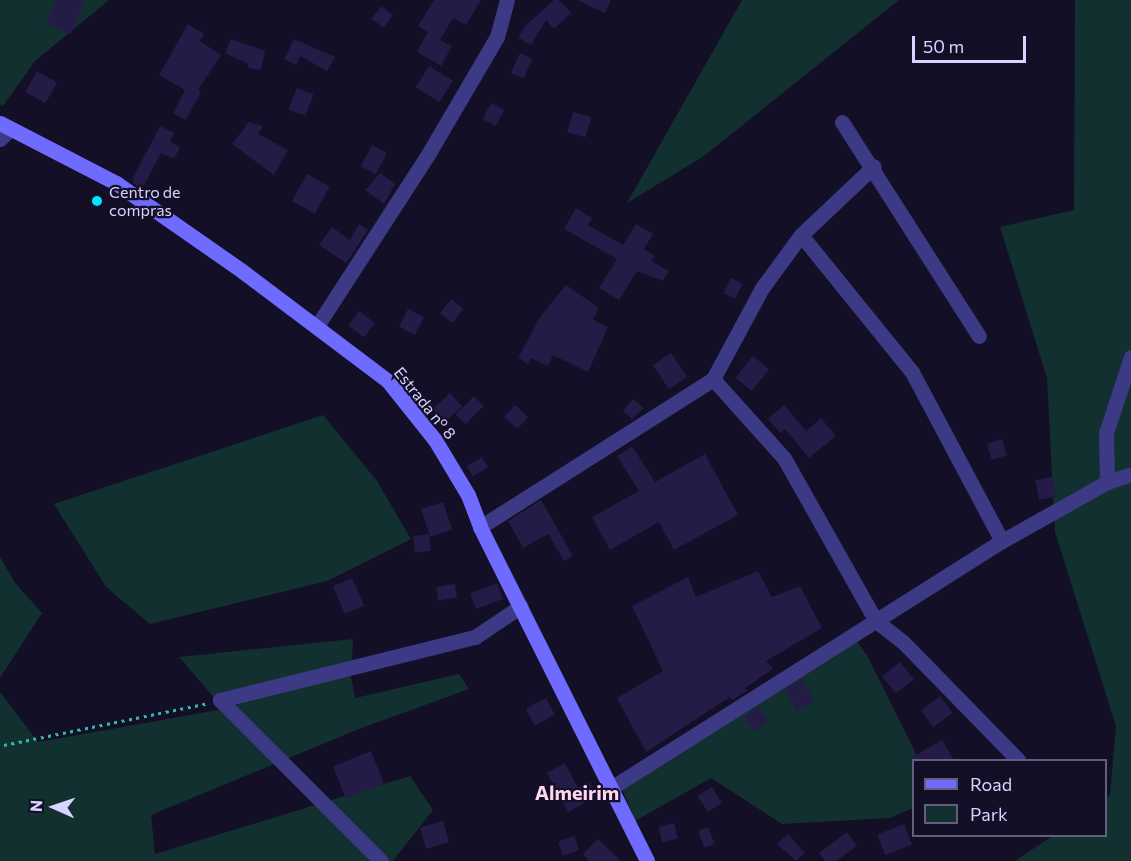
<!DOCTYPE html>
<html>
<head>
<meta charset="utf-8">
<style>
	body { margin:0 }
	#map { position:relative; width:1131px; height:861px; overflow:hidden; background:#130f26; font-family:Commissioner,sans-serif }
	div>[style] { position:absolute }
	.green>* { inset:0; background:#12302f }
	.building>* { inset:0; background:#241b47; transform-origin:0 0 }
	.path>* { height:3px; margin-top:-1.5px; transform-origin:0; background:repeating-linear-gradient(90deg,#2fb8b0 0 3px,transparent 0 7.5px) }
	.minor>* { height:15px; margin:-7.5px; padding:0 7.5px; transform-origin:7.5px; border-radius:7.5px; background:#3d3a85 }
	.secondary>* { height:15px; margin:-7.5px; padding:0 7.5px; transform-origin:7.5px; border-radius:7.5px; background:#6f6bff }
	.dots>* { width:16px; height:16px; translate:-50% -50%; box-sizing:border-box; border:3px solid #130f26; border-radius:50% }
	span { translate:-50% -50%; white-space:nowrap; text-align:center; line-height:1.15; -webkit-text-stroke:4.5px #130f26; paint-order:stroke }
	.poi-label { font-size:16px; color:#d9d4ff }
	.left { translate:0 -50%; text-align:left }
	.street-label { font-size:16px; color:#d9d4ff }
	.quarter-label { font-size:20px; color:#ffd6f0; font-weight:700 }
	.legend { position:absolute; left:912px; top:759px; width:195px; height:78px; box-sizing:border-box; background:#130f26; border:2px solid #625e7d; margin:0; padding:8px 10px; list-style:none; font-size:18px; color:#d9d4ff }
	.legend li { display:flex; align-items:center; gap:12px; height:30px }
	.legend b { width:30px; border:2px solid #625e7d }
	.north { position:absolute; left:24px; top:777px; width:60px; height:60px; -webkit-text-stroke:4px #130f26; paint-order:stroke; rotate:273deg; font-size:16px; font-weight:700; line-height:24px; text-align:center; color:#d9d4ff }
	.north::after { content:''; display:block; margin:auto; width:21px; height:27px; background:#d9d4ff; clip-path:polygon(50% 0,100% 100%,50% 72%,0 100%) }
	.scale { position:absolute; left:912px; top:36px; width:114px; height:27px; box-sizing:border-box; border:3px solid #d9d4ff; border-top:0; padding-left:8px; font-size:18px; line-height:21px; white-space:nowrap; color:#d9d4ff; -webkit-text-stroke:4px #130f26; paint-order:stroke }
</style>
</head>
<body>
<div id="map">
	<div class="green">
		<i style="clip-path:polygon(0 0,109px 0,35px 61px,3px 106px,0 104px)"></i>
		<i style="clip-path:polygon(742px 0,899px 0,704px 156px,627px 203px)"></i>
		<i style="clip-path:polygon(1075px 0,1131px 0,1131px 861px,1015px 861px,1052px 836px,1106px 836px,1106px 798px,1110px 795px,1116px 726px,1055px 532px,1047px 378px,1000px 227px,1074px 210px)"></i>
		<i style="clip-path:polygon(323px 415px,377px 481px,411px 539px,327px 581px,150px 624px,106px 587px,54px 504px)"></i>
		<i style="clip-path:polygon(0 557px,16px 584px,42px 613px,0 678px)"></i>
		<i style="clip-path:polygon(849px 630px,868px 657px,919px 760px,914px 760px,913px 808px,890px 818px,782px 824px,711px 778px,635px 821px,619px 781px)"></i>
		<i style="clip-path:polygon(353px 639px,351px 677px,355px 698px,459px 674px,469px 689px,359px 729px,151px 815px,155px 854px,410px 776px,433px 810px,393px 861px,0 861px,0 692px,38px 742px,224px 709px,179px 657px)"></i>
	</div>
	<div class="building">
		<i style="clip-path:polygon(56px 0,85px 0,71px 34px,46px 23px)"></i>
		<i style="clip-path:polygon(434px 0,481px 0,466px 25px,453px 18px,440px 40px,452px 46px,441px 66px,417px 52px,428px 32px,418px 26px)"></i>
		<i style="clip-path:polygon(554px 0,559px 0,571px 13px,554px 29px,546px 20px,531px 45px,518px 38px,526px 25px)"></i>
		<i style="clip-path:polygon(577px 0,611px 0,605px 13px)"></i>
		<i style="left:381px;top:6px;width:15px;height:16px;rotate:37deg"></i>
		<i style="clip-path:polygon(188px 24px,204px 34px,200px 41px,221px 55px,198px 90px,201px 92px,186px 120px,173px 113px,185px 90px,159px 75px)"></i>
		<i style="clip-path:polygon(231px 39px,265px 51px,261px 70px,248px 68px,248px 64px,225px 53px)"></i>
		<i style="clip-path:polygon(294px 39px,335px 57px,327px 71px,300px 56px,296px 65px,284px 59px)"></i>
		<i style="left:520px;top:53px;width:14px;height:22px;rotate:25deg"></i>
		<i style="left:429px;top:66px;width:28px;height:25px;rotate:32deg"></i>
		<i style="left:37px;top:71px;width:23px;height:24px;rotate:29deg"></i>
		<i style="left:297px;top:88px;width:18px;height:23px;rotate:22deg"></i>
		<i style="left:491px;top:103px;width:15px;height:18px;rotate:28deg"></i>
		<i style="left:573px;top:112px;width:19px;height:21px;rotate:16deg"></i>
		<i style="clip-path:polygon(249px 122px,263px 126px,258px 134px,288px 150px,274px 175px,232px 144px)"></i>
		<i style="clip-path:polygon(160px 126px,174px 133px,170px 142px,180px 147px,174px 159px,161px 153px,142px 189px,133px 183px,134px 176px)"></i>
		<i style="left:372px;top:145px;width:17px;height:24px;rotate:28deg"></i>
		<i style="clip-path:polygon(380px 173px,395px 184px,384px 204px,365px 190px)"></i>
		<i style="left:307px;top:174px;width:26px;height:31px;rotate:29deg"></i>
		<i style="clip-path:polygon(576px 208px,592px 218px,588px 225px,623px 245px,636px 224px,653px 234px,644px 249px,655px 256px,651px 261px,669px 271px,663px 281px,637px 271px,619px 300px,599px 288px,617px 259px,564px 229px)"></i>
		<i style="clip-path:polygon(359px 224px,368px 230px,346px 263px,319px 245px,332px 227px,350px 240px)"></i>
		<i style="left:731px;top:278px;width:13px;height:17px;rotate:27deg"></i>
		<i style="clip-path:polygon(566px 285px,599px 308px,593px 320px,608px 327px,588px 372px,553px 355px,548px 366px,531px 358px,528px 364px,518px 358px,540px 317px)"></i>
		<i style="left:451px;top:299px;width:16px;height:18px;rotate:38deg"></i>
		<i style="left:408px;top:309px;width:18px;height:20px;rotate:27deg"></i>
		<i style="left:359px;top:311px;width:20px;height:18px;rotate:37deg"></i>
		<i style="left:671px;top:353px;width:29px;height:22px;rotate:56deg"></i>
		<i style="left:753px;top:356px;width:21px;height:28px;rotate:39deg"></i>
		<i style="left:450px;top:393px;width:18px;height:24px;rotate:47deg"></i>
		<i style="left:474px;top:396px;width:14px;height:26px;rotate:45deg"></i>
		<i style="clip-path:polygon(633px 399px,644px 408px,632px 419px,623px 411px)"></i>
		<i style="left:515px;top:405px;width:18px;height:16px;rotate:43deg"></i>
		<i style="clip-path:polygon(784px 405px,806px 431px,821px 418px,836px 436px,809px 458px,785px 429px,780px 433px,768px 419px)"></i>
		<i style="left:1002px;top:439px;width:17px;height:16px;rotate:73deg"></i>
		<i style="clip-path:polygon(632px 446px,655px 482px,705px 454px,738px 515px,674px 550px,659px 522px,610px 550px,592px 517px,639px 491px,617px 456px)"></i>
		<i style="left:482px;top:457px;width:12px;height:18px;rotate:59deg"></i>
		<i style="left:1052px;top:477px;width:20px;height:17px;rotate:79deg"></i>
		<i style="clip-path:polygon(541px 500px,573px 556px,564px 561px,548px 534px,523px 548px,508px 521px)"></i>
		<i style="left:443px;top:502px;width:29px;height:23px;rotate:72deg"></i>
		<i style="left:429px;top:534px;width:17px;height:16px;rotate:83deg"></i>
		<i style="clip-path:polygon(758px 571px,772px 597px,800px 586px,822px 628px,766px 661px,773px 669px,745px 688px,747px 691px,732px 700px,730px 697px,646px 752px,617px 698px,663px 671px,632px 606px,688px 577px,696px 597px)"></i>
		<i style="left:352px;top:578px;width:30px;height:21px;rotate:66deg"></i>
		<i style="left:497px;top:583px;width:17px;height:29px;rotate:69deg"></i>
		<i style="left:455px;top:584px;width:14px;height:19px;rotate:82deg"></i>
		<i style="left:900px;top:662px;width:22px;height:23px;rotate:51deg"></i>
		<i style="left:802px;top:679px;width:25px;height:20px;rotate:61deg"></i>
		<i style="left:940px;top:696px;width:21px;height:24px;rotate:53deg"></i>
		<i style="left:546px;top:698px;width:19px;height:23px;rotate:62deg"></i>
		<i style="left:758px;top:707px;width:17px;height:17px;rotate:54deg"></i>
		<i style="clip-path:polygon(942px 740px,954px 760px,907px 760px)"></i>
		<i style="left:371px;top:751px;width:35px;height:41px;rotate:68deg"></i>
		<i style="clip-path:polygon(565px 763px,578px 788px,590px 782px,597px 796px,568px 812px,547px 773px)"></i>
		<i style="left:712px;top:787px;width:19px;height:17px;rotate:58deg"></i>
		<i style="left:443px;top:821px;width:22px;height:24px;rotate:74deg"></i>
		<i style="left:674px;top:823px;width:16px;height:16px;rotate:76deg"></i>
		<i style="left:904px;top:824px;width:22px;height:29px;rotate:68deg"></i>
		<i style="left:708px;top:827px;width:18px;height:11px;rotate:68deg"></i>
		<i style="clip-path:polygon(847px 832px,857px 846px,836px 861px,825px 861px,819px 853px)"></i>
		<i style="clip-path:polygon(788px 834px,805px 853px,796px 861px,777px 844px)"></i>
		<i style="left:574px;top:836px;width:15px;height:17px;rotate:70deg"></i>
		<i style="clip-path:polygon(598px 839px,621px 861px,589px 861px,583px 854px)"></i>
	</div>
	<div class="path">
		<i style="left:4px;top:745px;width:208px;rotate:-11.6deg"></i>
	</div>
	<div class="minor">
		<i style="left:842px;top:122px;width:254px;rotate:57.4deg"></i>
		<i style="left:0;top:139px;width:14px;rotate:-45deg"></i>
		<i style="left:801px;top:235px;width:176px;rotate:51deg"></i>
		<i style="left:912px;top:372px;width:191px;rotate:62deg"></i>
		<i style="left:317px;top:326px;width:208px;rotate:-57.1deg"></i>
		<i style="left:430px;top:151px;width:132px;rotate:-59.6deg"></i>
		<i style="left:497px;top:37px;width:38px;rotate:-75deg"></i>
		<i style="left:713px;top:379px;width:106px;rotate:48.1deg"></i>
		<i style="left:784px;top:458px;width:187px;rotate:60.6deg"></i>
		<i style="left:876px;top:621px;width:34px;rotate:38deg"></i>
		<i style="left:903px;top:642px;width:165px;rotate:45.7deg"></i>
		<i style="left:1107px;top:482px;width:49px;rotate:-91.2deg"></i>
		<i style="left:1106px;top:433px;width:80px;rotate:-71.8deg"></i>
		<i style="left:480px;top:527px;width:276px;rotate:-32.4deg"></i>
		<i style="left:713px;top:379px;width:103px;rotate:-61.7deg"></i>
		<i style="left:762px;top:288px;width:66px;rotate:-53.7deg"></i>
		<i style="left:801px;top:235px;width:100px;rotate:-43.4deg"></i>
		<i style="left:611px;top:788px;width:462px;rotate:-32.3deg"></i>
		<i style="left:1002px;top:541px;width:120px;rotate:-29.3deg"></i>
		<i style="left:1107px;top:482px;width:25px;rotate:-18deg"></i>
		<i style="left:381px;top:861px;width:228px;rotate:-135deg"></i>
		<i style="left:220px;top:700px;width:263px;rotate:-13.9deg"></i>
		<i style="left:475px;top:637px;width:55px;rotate:-34deg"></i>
	</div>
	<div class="secondary">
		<i style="left:0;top:123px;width:131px;rotate:27.3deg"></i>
		<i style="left:116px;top:183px;width:154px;rotate:34.9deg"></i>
		<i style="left:242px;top:271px;width:183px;rotate:37deg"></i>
		<i style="left:388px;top:381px;width:75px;rotate:51.5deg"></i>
		<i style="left:435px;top:440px;width:64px;rotate:59deg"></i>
		<i style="left:468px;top:495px;width:34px;rotate:69deg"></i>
		<i style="left:480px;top:527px;width:373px;rotate:63.4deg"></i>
	</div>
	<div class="dots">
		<i style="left:97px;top:201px;background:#00e5ff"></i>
	</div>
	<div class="poi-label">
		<span class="left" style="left:109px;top:201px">Centro de<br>compras</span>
	</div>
	<div class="street-label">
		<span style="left:425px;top:403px;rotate:51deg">Estrada nº 8</span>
	</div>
	<div class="quarter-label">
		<span style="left:577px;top:792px">Almeirim</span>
	</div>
	<ul class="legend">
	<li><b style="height:8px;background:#6f6bff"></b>Road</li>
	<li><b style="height:16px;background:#12302f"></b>Park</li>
	</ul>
	<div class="north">N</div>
	<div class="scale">50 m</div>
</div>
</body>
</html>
